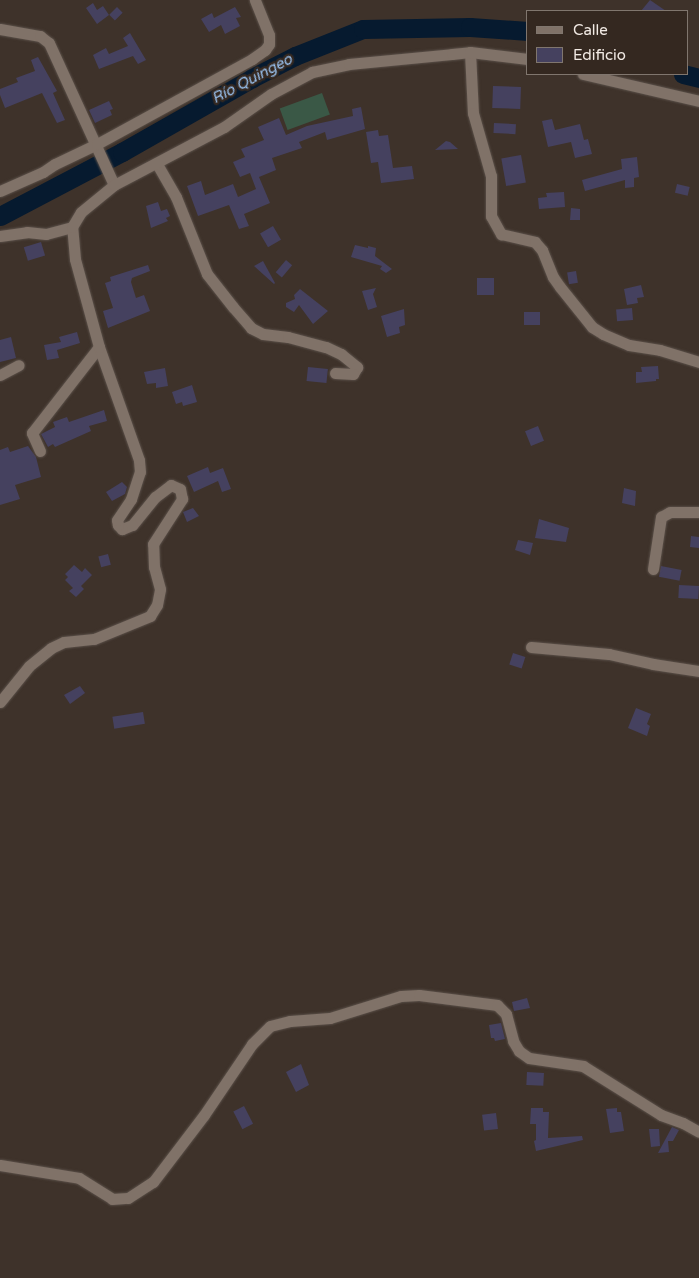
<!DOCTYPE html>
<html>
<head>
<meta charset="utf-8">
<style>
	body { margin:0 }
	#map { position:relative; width:699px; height:1278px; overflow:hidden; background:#3e322a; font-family:"Varela Round",sans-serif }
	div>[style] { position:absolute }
	.green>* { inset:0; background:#3a5846; transform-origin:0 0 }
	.river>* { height:19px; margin:-9.5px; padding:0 9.5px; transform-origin:9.5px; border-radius:9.5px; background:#061a2f }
	.building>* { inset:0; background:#45415f; transform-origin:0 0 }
	.roads { filter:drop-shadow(0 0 1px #5a5049) drop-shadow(0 0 1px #5a5049) }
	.minor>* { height:11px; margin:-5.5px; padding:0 5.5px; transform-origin:5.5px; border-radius:5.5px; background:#807268 }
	span { translate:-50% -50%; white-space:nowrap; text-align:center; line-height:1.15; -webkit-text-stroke:5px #342820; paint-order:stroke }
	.water-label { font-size:15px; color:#9bc4f2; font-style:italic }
	.legend { position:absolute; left:526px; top:10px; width:162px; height:65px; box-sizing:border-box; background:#342820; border:1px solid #80766e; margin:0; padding:6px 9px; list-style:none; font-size:15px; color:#f2eae4 }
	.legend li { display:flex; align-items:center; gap:10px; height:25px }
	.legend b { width:25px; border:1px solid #80766e }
</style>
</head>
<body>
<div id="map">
	<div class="green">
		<i style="left:322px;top:93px;width:23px;height:45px;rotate:70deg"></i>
	</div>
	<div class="river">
		<i style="left:683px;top:74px;width:16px;rotate:14deg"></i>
		<i style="left:0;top:216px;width:138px;rotate:-27.7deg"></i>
		<i style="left:122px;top:152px;width:150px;rotate:-29.6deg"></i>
		<i style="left:252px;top:78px;width:48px;rotate:-27.1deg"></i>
		<i style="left:295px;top:56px;width:73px;rotate:-21.7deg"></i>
		<i style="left:363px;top:29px;width:107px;rotate:-1.1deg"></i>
		<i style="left:470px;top:27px;width:58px;rotate:3.9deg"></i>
	</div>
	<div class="building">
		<i style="clip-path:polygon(650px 0,666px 11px,641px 11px)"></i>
		<i style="clip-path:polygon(93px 3px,97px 10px,103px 6px,109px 15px,97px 24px,86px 8px)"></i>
		<i style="left:117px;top:7px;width:8px;height:11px;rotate:45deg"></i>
		<i style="clip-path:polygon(235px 7px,241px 17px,236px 18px,240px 26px,225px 34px,221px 25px,209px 32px,201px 19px,212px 13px,214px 18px)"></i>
		<i style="clip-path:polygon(130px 33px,146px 60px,138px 64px,133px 56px,99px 69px,93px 55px,106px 48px,109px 54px,128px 46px,123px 38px)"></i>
		<i style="clip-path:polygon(38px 57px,57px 91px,53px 93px,65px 120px,57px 123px,42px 93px,5px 108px,0 95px,0 89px,18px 82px,16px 78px,35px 71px,31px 60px)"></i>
		<i style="left:493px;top:86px;width:28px;height:22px;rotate:2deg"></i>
		<i style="clip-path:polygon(109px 101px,113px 109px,110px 110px,112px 115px,95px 123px,89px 110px)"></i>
		<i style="clip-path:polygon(361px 107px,365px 129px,327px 140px,325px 132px,299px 142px,302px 148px,272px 158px,276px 170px,259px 177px,270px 203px,244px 214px,249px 226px,239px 229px,229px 205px,198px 216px,187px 186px,201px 181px,205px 195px,233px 184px,238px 197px,256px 189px,250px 173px,240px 177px,233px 162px,245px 157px,241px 149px,264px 140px,258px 127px,279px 118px,286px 135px,307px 126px,353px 116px,352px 109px)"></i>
		<i style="clip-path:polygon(552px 119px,555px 130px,580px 124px,584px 140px,588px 139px,592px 154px,575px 158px,571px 142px,548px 147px,542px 121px)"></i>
		<i style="left:494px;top:123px;width:22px;height:10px;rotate:3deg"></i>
		<i style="clip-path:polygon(378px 130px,379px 136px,388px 135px,393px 168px,412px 166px,414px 179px,381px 183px,378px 162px,371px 163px,366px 132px)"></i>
		<i style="clip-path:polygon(446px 141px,450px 142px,458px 149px,435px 150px)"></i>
		<i style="left:521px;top:155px;width:28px;height:20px;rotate:80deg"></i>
		<i style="clip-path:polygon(637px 157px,639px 177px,634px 178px,634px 187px,625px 188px,625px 180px,585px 191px,582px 180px,622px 169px,621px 159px)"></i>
		<i style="left:677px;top:184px;width:13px;height:9px;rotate:13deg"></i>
		<i style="clip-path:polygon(564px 192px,565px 207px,539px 209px,538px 198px,547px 197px,546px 193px)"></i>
		<i style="clip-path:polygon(158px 202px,161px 211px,167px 209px,170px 216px,166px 218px,168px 221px,151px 228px,146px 206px)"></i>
		<i style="clip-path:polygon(571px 208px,580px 209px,580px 220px,570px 220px)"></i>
		<i style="left:273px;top:226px;width:16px;height:15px;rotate:60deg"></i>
		<i style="left:41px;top:242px;width:14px;height:18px;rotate:73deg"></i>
		<i style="clip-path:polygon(355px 245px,368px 248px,368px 246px,376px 248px,375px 256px,392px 269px,386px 273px,380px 269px,382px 266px,351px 257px)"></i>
		<i style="left:286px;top:260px;width:8px;height:16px;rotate:40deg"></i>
		<i style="clip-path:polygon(263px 261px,275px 283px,274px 284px,254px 266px)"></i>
		<i style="clip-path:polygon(148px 265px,150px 271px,132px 278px,131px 282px,136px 298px,144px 295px,150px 311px,108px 328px,103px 311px,113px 308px,105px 283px,111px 281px,110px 277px)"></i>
		<i style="left:576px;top:271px;width:12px;height:9px;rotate:81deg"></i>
		<i style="left:477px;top:278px;width:17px;height:17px"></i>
		<i style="clip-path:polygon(641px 285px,644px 297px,637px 298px,638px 303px,627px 305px,624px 289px)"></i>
		<i style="clip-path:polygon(376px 288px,373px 294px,377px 307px,368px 310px,362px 291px)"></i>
		<i style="clip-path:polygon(300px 289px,328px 311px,313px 324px,299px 305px,294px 312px,286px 307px,286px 303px,295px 299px,294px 295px)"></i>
		<i style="left:632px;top:308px;width:12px;height:16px;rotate:85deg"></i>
		<i style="clip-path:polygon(404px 309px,405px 325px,399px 327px,400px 333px,387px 337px,381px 316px)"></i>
		<i style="left:524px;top:312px;width:16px;height:13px"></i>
		<i style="clip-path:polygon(77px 332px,80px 343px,57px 350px,59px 358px,47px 360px,44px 345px,61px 342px,59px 337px)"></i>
		<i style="clip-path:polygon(11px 337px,16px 358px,0 362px,0 340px)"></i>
		<i style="clip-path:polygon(658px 366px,659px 379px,656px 379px,656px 381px,636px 383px,636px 372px,642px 372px,641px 367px)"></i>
		<i style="left:308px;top:367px;width:20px;height:14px;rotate:6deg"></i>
		<i style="clip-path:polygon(165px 368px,168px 386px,156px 388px,156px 383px,147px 384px,144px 372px)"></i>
		<i style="clip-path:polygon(192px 385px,197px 402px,183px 406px,182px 402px,176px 404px,172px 392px)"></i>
		<i style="clip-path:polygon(104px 410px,107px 421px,89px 426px,91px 431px,55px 447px,53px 444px,48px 447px,41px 434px,55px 427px,53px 422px,67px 417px,69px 422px)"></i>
		<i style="left:538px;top:426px;width:16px;height:14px;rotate:68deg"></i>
		<i style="clip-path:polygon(28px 446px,36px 457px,41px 477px,15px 485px,20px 499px,0 505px,0 450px,8px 447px,10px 452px)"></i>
		<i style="clip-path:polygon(208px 467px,210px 473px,223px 468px,231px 489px,222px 492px,218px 481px,194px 492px,187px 476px)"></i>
		<i style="clip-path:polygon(122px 482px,127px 487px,125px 494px,112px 501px,106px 492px)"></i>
		<i style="clip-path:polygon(624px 488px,636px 491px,635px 506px,622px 503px)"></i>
		<i style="clip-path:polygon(193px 508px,199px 516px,187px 522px,183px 512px)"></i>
		<i style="clip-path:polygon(539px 519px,569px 528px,566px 542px,535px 538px)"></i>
		<i style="clip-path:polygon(691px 536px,699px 537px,699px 548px,690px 547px)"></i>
		<i style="clip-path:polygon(518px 540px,533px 543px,530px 555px,515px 550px)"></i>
		<i style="left:108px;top:554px;width:11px;height:10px;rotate:75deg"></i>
		<i style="clip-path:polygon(74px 565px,82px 572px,85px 568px,92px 575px,81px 586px,84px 589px,76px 597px,69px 591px,73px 588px,65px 580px,68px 577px,65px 574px)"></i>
		<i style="left:661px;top:566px;width:21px;height:11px;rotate:11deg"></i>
		<i style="left:679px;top:585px;width:20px;height:13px;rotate:3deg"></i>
		<i style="left:513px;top:653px;width:13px;height:12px;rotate:18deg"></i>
		<i style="clip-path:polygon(80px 686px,85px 693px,70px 704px,64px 695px)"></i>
		<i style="clip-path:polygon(636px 708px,651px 714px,647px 724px,650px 726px,647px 736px,628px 728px)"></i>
		<i style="left:143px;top:712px;width:12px;height:31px;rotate:81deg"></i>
		<i style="clip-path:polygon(527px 998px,530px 1008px,514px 1011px,512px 1002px)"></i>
		<i style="clip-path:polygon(501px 1023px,505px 1039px,495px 1041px,494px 1038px,491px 1038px,489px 1025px)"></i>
		<i style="clip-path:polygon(301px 1064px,309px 1085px,296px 1092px,286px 1072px)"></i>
		<i style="left:527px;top:1072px;width:17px;height:13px;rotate:3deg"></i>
		<i style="left:244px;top:1106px;width:20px;height:12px;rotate:63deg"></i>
		<i style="clip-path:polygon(531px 1108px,543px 1108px,543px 1112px,549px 1112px,548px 1138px,582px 1136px,583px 1140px,536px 1151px,534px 1141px,536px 1140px,536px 1124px,530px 1124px)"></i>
		<i style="clip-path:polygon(617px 1108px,617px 1112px,621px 1112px,624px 1131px,610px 1133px,606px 1109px)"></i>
		<i style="left:496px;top:1113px;width:16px;height:14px;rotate:83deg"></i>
		<i style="clip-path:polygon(672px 1127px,679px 1130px,673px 1141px,668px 1141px,669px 1152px,658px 1153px)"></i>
		<i style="clip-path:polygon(649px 1129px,659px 1129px,660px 1146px,651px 1147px)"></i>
	</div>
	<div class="roads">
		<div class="minor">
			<i style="left:0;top:29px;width:41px;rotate:9.9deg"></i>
			<i style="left:40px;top:36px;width:11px;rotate:38deg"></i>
			<i style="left:49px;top:43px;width:156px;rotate:65.4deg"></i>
			<i style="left:470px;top:52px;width:61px;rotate:87.2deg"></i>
			<i style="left:473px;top:113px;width:66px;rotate:74.1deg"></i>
			<i style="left:491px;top:176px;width:40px;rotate:90deg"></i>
			<i style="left:491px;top:216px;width:21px;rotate:61deg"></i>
			<i style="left:501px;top:234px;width:35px;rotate:13deg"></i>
			<i style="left:535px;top:242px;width:11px;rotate:49deg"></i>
			<i style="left:542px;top:250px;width:29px;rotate:68deg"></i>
			<i style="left:553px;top:277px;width:12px;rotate:55deg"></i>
			<i style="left:560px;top:287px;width:51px;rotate:51.3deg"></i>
			<i style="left:592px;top:327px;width:13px;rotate:32deg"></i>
			<i style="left:603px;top:334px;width:28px;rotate:23deg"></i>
			<i style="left:629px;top:345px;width:31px;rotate:9deg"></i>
			<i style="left:660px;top:350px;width:41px;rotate:17.1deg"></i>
			<i style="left:583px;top:74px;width:119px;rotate:13.1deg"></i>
			<i style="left:157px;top:164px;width:38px;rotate:60deg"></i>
			<i style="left:176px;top:197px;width:83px;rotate:68.1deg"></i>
			<i style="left:207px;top:274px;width:42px;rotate:51.8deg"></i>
			<i style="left:233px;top:307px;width:28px;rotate:49deg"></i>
			<i style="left:251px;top:328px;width:13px;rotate:27deg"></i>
			<i style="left:263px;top:334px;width:25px;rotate:7deg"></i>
			<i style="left:288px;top:337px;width:39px;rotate:15deg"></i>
			<i style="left:326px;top:347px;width:17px;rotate:25deg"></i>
			<i style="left:341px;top:354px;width:21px;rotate:39deg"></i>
			<i style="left:357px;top:367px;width:8px;rotate:120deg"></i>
			<i style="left:353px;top:374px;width:18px;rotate:-177deg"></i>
			<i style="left:0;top:191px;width:47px;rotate:-23.8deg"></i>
			<i style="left:43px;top:172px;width:14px;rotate:-34deg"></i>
			<i style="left:55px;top:164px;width:47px;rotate:-25.5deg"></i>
			<i style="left:97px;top:144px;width:177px;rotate:-28.7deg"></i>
			<i style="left:252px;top:59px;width:16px;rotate:-35deg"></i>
			<i style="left:265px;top:50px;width:7px;rotate:-56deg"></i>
			<i style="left:269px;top:44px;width:9px;rotate:-90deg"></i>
			<i style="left:269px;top:35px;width:38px;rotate:-112deg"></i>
			<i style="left:0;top:236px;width:27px;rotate:-8deg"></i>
			<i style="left:27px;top:232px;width:19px;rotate:6deg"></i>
			<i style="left:46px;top:234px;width:27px;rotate:-15deg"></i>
			<i style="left:0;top:375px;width:21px;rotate:-28deg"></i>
			<i style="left:40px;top:451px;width:20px;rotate:-114deg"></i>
			<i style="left:32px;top:433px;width:109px;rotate:-52.1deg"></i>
			<i style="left:653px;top:569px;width:53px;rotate:-81.3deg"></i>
			<i style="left:661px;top:517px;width:10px;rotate:-29deg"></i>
			<i style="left:670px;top:512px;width:29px"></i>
			<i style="left:531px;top:647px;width:78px;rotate:5.1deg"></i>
			<i style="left:609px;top:654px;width:45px;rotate:12.8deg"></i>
			<i style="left:653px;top:664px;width:47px;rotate:8.7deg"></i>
			<i style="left:0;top:702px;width:46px;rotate:-51.1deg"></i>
			<i style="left:29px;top:666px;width:28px;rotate:-39deg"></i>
			<i style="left:51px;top:648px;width:14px;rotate:-25deg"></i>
			<i style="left:64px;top:642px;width:30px;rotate:-6deg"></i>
			<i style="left:94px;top:639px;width:61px;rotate:-22.3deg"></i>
			<i style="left:150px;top:616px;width:13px;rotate:-58deg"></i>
			<i style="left:157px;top:605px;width:16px;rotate:-79deg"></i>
			<i style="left:160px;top:589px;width:23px;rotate:-105deg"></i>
			<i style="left:154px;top:567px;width:23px;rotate:-92deg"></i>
			<i style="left:153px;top:544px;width:54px;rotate:-57.2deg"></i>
			<i style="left:182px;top:499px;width:10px;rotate:-101deg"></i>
			<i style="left:180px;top:489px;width:10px;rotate:-156deg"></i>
			<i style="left:171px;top:485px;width:20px;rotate:143deg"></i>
			<i style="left:155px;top:497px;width:36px;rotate:129deg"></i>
			<i style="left:132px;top:525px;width:11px;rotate:158deg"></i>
			<i style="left:122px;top:529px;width:6px;rotate:-135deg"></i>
			<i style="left:118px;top:525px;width:5px;rotate:-101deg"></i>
			<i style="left:117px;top:520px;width:25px;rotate:-56deg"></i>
			<i style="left:131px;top:499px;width:28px;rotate:-72deg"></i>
			<i style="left:140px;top:472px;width:12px;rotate:-95deg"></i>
			<i style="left:139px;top:460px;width:120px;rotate:-109.5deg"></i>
			<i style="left:99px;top:347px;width:91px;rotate:-105.3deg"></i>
			<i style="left:75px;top:259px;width:32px;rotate:-95deg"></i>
			<i style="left:72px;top:227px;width:17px;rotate:-59deg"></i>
			<i style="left:81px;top:212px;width:43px;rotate:-39.3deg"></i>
			<i style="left:114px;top:185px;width:124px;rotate:-27.8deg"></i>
			<i style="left:224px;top:127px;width:57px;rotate:-35.1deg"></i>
			<i style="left:271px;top:94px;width:47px;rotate:-28.2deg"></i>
			<i style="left:312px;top:72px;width:38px;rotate:-12deg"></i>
			<i style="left:349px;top:64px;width:103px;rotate:-5.5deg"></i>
			<i style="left:452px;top:54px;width:18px;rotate:-6deg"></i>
			<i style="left:470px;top:52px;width:58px;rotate:6.9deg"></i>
			<i style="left:0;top:1165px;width:80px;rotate:9.3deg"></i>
			<i style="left:79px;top:1178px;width:39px;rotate:32deg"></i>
			<i style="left:112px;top:1199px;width:16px;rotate:-4deg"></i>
			<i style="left:128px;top:1198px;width:30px;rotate:-33deg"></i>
			<i style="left:153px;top:1182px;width:84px;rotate:-52.7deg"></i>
			<i style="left:204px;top:1115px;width:86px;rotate:-55.9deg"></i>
			<i style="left:252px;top:1044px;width:25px;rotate:-45deg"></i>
			<i style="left:270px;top:1026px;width:21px;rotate:-14deg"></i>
			<i style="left:290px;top:1021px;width:40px;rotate:-4.3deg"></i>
			<i style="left:330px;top:1018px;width:74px;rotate:-17.2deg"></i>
			<i style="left:401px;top:996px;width:18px;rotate:-3deg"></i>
			<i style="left:419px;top:995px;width:79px;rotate:7.3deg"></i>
			<i style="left:497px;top:1005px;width:13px;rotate:45deg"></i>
			<i style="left:506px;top:1014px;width:28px;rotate:75deg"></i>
			<i style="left:513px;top:1041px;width:12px;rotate:59deg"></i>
			<i style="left:519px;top:1051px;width:12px;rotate:35deg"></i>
			<i style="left:529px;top:1058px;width:55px;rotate:8.4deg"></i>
			<i style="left:583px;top:1066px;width:92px;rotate:32.1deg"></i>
			<i style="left:661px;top:1115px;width:23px;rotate:20deg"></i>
			<i style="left:683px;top:1123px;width:18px;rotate:29deg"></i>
		</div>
	</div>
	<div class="water-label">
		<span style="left:252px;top:79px;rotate:-28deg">Río Quingeo</span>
	</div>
	<ul class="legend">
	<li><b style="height:6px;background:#807268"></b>Calle</li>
	<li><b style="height:14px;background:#45415f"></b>Edificio</li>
	</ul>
</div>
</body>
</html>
